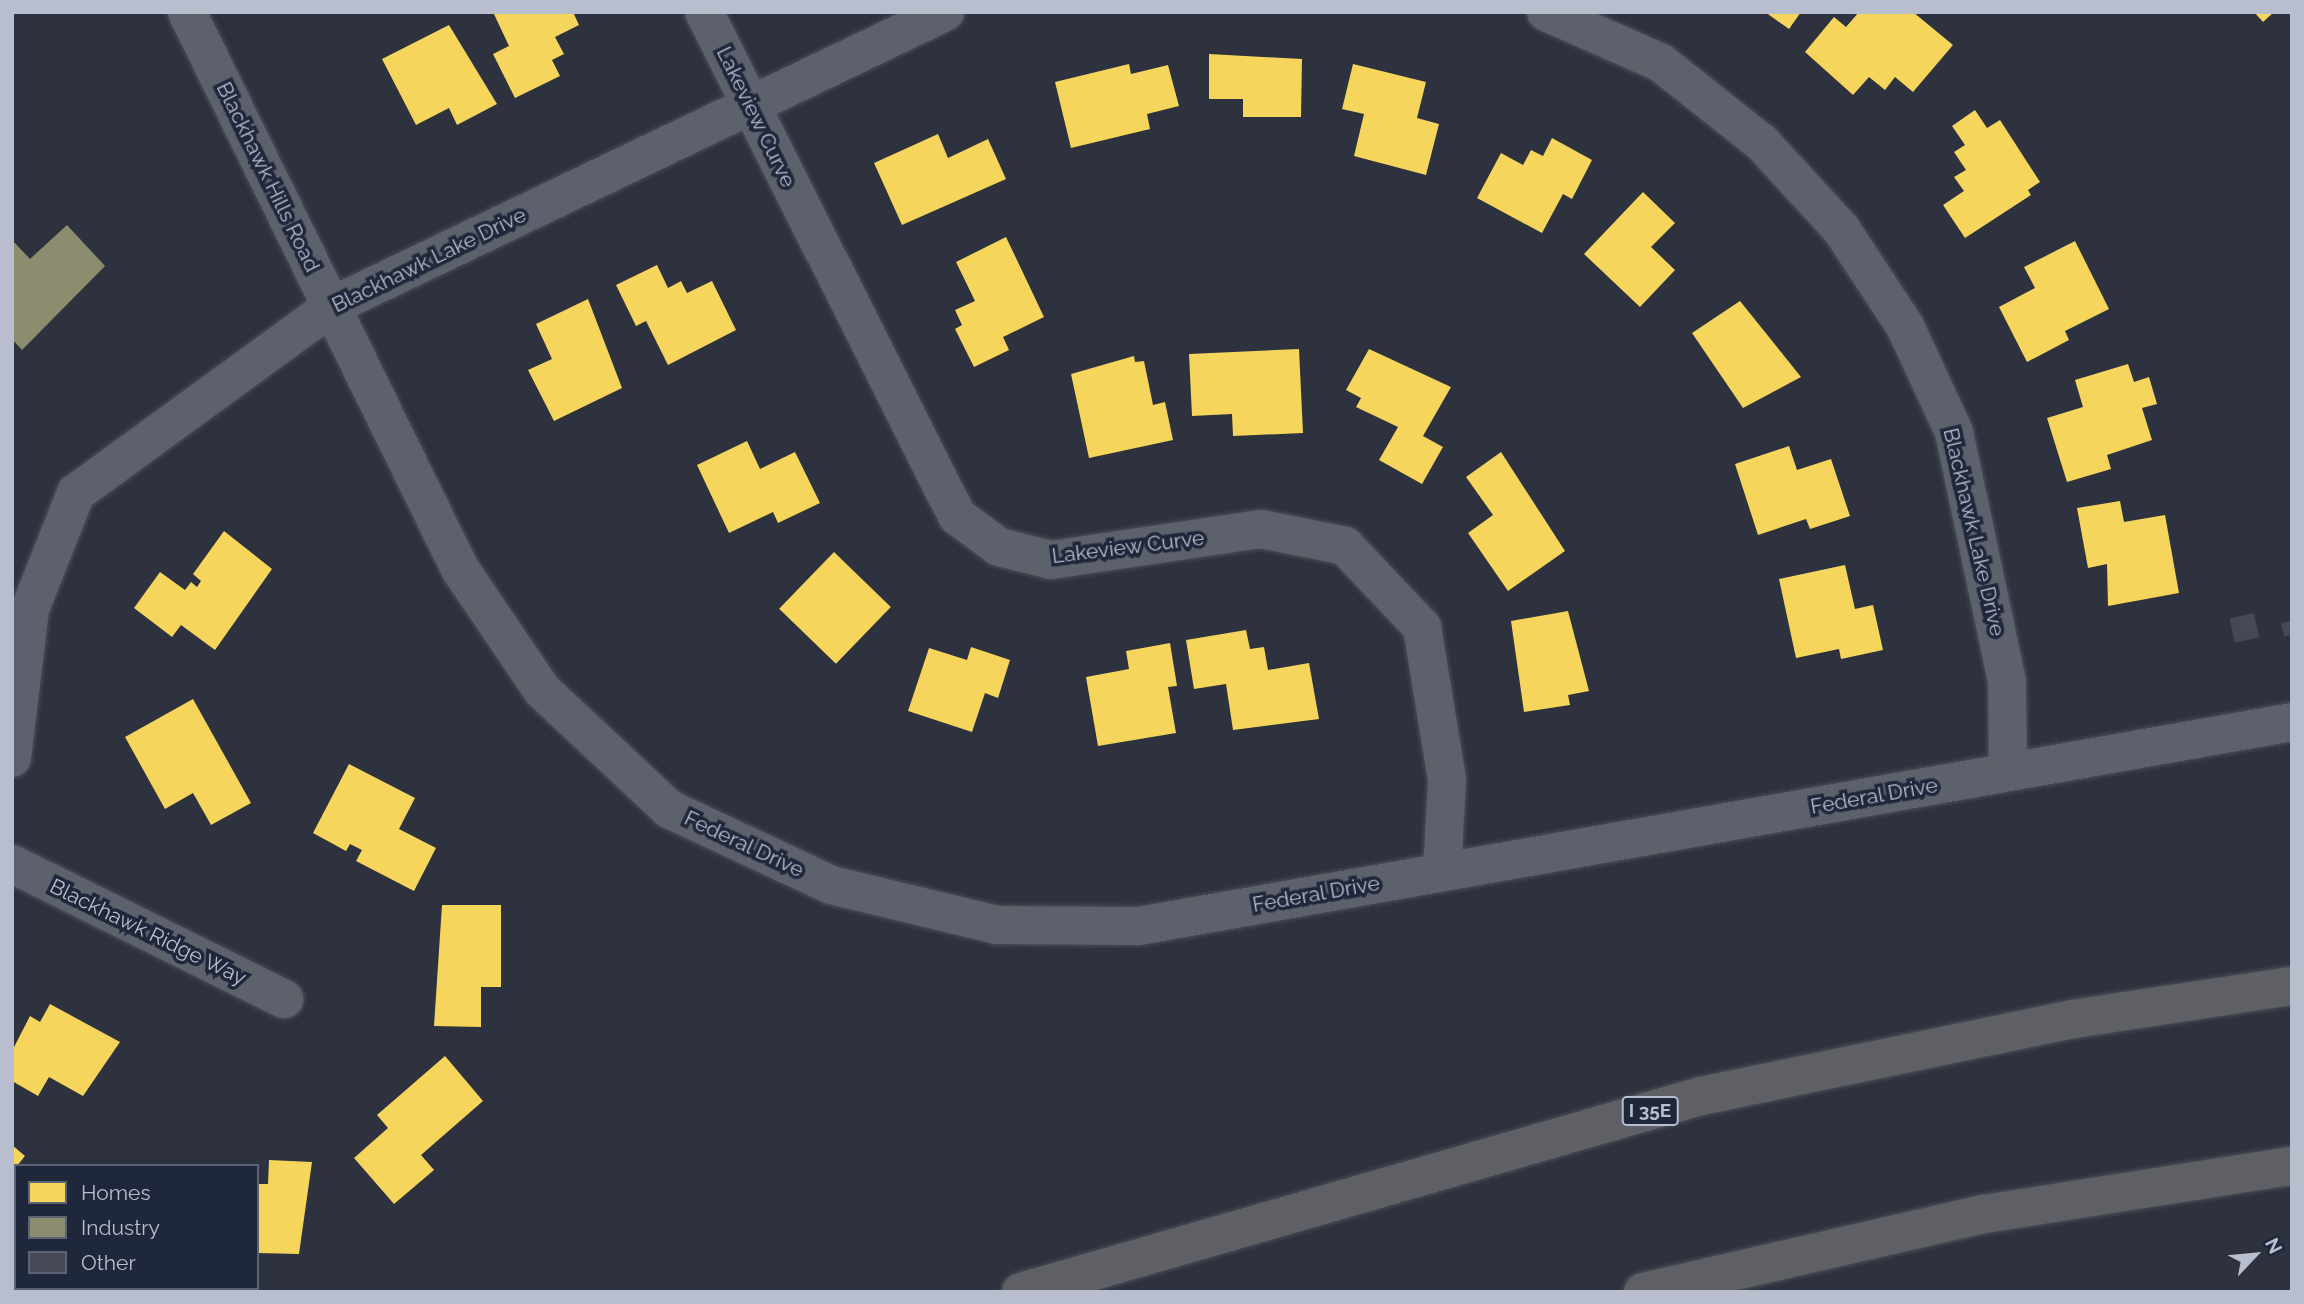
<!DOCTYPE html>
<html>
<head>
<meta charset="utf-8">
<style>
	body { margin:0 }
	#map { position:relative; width:2304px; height:1304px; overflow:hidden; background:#2d323e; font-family:Raleway,sans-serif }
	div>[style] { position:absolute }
	.homes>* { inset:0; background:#f6d55c; transform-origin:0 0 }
	.industry>* { inset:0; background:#8c8c6e }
	.building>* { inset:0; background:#454953; transform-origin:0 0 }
	.roads { filter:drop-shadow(0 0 2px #4a4e57) drop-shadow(0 0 2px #4a4e57) }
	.street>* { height:38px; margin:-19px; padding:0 19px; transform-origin:19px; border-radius:19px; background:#5d616b }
	.highway>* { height:38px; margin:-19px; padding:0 19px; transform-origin:19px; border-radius:19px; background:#5e6065 }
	span { translate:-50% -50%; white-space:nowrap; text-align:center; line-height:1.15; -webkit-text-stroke:7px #1f273a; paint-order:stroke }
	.shield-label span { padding:2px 5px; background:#1f273a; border:2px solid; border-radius:5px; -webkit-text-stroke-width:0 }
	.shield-label { font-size:19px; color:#b8bece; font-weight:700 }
	.street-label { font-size:21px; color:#b8bece }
	.frame { position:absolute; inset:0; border:14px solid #b8bece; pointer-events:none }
	.legend { position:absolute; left:14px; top:1164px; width:245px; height:126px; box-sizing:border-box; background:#1f273a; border:2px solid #5c6375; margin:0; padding:9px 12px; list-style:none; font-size:21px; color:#b8bece }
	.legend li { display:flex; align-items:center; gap:14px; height:35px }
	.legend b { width:35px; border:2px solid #5c6375 }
	.north { position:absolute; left:2220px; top:1220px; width:70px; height:70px; -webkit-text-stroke:5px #1f273a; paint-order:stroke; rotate:64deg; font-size:19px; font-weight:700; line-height:28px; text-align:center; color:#b8bece }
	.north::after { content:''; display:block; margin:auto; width:24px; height:32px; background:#b8bece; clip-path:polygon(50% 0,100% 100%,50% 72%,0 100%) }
</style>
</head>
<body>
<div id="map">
	<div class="homes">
		<i style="clip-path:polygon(493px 12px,573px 12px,579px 25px,555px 37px,564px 54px,552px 60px,560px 76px,515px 98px,493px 54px,509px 46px)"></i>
		<i style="clip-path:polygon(1765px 12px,1801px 12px,1789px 29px)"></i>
		<i style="clip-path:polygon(1859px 12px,1913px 12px,1953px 45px,1913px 92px,1895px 77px,1885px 90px,1869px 77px,1853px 95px,1805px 52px,1834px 17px,1846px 27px)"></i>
		<i style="clip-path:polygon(2254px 12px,2274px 12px,2263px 22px)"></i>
		<i style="clip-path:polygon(449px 25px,497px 104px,457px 125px,449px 108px,416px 125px,382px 59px)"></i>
		<i style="clip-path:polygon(1209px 54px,1302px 59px,1301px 117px,1243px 117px,1243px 99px,1209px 99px)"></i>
		<i style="clip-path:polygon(1129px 64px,1131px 74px,1168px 65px,1179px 106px,1147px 114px,1150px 129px,1071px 148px,1055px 82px)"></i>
		<i style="clip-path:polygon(1353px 64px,1426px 82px,1417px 118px,1439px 124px,1426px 175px,1354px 156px,1364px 114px,1342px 109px)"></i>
		<i style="clip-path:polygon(1975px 110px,1987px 128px,2000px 120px,2040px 182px,2028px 190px,2031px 195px,1965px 238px,1943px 205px,1964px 191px,1954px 177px,1966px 170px,1954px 152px,1965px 145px,1952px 126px)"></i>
		<i style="clip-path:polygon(938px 134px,948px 158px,988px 139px,1006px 179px,902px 225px,874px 163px)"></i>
		<i style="clip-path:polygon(1552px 138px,1592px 160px,1572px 199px,1563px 194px,1542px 233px,1477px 198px,1501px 153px,1523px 165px,1531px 150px,1543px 156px)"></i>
		<i style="clip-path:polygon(1643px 192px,1675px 223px,1651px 247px,1675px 270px,1640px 307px,1584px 254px)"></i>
		<i style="clip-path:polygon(1006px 237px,1044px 317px,1003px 337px,1009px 350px,974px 367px,955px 329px,962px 325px,955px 310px,975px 301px,956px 262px)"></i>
		<i style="clip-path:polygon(2075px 241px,2109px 309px,2065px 331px,2069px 340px,2027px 362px,1999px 307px,2035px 288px,2024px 267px)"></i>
		<i style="clip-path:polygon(657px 265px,668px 288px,681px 281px,687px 293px,712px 281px,736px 330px,668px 365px,646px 321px,636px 326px,616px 285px)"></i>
		<i style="clip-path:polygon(588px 299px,622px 388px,554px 421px,528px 370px,552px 359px,536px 324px)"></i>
		<i style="clip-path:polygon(1740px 301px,1801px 377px,1743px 408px,1692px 333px)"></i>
		<i style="clip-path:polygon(1299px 349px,1303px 433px,1233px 436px,1232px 414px,1192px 416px,1189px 354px)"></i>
		<i style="clip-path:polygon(1369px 349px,1451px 387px,1423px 436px,1443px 447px,1422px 484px,1379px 460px,1398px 427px,1356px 407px,1361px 398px,1346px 390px)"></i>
		<i style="clip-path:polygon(1134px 356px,1135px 362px,1144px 361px,1153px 405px,1165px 402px,1173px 440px,1089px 458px,1071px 374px)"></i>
		<i style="clip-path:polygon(2128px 364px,2134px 382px,2149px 377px,2157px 404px,2142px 408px,2152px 440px,2107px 455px,2111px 469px,2067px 482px,2047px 418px,2083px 407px,2075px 380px)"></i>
		<i style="clip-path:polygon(747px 441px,760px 469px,795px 452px,820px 503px,778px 523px,773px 512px,729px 533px,697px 465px)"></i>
		<i style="clip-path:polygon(1789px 446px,1797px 470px,1831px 459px,1850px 516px,1810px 529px,1806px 519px,1758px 535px,1735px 464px)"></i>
		<i style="clip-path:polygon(1501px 452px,1565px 551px,1508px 591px,1468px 533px,1493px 515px,1466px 477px)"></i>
		<i style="clip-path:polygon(2120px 501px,2124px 522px,2165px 515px,2179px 593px,2108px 606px,2107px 564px,2088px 568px,2077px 508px)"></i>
		<i style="clip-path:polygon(224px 531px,272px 569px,215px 650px,181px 625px,172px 637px,134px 608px,160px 572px,185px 590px,191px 582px,197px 587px,201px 581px,193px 574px)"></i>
		<i style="left:834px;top:552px;width:79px;height:79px;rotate:44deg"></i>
		<i style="clip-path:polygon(1845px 565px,1855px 609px,1873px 605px,1883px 650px,1841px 659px,1839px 649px,1796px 658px,1779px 579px)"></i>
		<i style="clip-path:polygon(1568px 611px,1589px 691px,1568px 695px,1570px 705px,1524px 712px,1511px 621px)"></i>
		<i style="clip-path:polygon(1246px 630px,1250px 649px,1264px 647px,1268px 670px,1309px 663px,1319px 719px,1233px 730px,1226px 684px,1194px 689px,1186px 640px)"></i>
		<i style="clip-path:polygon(1170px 643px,1177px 686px,1168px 687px,1176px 733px,1098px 746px,1086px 677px,1129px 669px,1126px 651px)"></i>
		<i style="clip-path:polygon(971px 647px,1010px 660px,998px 698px,985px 693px,972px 732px,908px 711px,929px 648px,967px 660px)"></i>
		<i style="clip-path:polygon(193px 699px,251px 803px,211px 825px,193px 793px,165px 809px,125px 737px)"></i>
		<i style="clip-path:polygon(349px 764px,415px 798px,399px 829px,436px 848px,414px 891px,356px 861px,362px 850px,350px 844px,346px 851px,313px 833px)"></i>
		<i style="clip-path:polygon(442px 905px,501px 905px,501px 987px,481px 987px,481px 1027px,434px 1026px)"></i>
		<i style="clip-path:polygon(50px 1004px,120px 1042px,83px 1096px,49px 1077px,38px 1096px,12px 1081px,12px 1051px,30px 1016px,40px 1022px)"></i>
		<i style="clip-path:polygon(445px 1056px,483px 1101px,421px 1155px,434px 1170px,394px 1204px,354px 1158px,388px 1128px,377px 1115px)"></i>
		<i style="clip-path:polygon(12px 1145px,25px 1156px,12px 1172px)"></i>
		<i style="clip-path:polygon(269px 1160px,312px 1162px,299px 1254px,257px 1253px,257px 1184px,268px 1184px)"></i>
	</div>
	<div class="industry">
		<i style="clip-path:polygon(67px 225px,105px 266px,22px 350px,12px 339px,12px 240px,30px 259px)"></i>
	</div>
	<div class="building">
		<i style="left:2254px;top:613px;width:25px;height:25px;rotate:78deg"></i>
		<i style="clip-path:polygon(2292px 621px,2292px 635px,2284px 636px,2281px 623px)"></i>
	</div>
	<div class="roads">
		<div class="street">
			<i style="left:187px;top:12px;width:620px;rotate:63.89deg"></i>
			<i style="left:460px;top:569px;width:146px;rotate:55.9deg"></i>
			<i style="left:542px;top:690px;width:174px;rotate:43.1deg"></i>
			<i style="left:669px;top:809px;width:179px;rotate:25.1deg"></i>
			<i style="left:831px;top:885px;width:171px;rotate:13.5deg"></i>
			<i style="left:997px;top:925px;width:142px;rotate:0.4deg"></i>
			<i style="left:1139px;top:926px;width:1171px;rotate:-10.03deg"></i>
			<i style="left:704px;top:12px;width:564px;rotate:63.34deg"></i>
			<i style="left:957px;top:516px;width:52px;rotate:36.4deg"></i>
			<i style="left:999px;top:547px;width:54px;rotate:14deg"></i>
			<i style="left:1051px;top:560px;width:212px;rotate:-8.4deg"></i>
			<i style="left:1261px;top:529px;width:86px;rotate:11.4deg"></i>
			<i style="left:1345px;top:546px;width:112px;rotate:46.5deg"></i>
			<i style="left:1422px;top:627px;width:155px;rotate:80.7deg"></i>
			<i style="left:1447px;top:780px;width:92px;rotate:93.1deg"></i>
			<i style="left:1546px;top:12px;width:126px;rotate:23.9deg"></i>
			<i style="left:1661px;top:63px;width:129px;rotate:38.4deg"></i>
			<i style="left:1762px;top:143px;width:117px;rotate:47.4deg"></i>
			<i style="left:1841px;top:229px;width:116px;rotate:56.6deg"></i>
			<i style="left:1905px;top:326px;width:117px;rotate:65.2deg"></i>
			<i style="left:1954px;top:432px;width:256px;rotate:78deg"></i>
			<i style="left:2007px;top:682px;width:90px;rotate:89.4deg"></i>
			<i style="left:12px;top:758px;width:150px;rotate:-83.1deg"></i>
			<i style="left:30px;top:609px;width:125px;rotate:-68.4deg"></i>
			<i style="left:76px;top:493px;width:317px;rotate:-36.1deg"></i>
			<i style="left:332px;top:306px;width:680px;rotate:-25.62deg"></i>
			<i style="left:12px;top:864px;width:304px;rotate:26.4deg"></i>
		</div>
		<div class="highway">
			<i style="left:1021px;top:1292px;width:708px;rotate:-16.08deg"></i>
			<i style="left:1701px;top:1096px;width:380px;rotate:-11.7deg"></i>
			<i style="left:2073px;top:1019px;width:221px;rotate:-8.6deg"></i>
			<i style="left:1643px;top:1292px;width:350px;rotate:-12.9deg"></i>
			<i style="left:1984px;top:1214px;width:312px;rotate:-8.9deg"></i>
		</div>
	</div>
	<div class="shield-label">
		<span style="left:1650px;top:1111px">I 35E</span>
	</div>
	<div class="street-label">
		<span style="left:756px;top:117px;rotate:64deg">Lakeview Curve</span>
		<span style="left:268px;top:177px;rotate:64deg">Blackhawk Hills Road</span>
		<span style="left:429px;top:260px;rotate:-26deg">Blackhawk Lake Drive</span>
		<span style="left:1974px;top:532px;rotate:77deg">Blackhawk Lake Drive</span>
		<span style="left:1128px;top:547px;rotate:-7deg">Lakeview Curve</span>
		<span style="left:1874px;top:796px;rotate:-10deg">Federal Drive</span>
		<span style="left:744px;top:844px;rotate:25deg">Federal Drive</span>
		<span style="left:1316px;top:894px;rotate:-10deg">Federal Drive</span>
		<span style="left:148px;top:932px;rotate:26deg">Blackhawk Ridge Way</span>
	</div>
	<div class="frame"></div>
	<ul class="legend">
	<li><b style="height:19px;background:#f6d55c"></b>Homes</li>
	<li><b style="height:19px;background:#8c8c6e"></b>Industry</li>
	<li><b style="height:19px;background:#454953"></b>Other</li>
	</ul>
	<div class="north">N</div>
</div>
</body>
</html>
